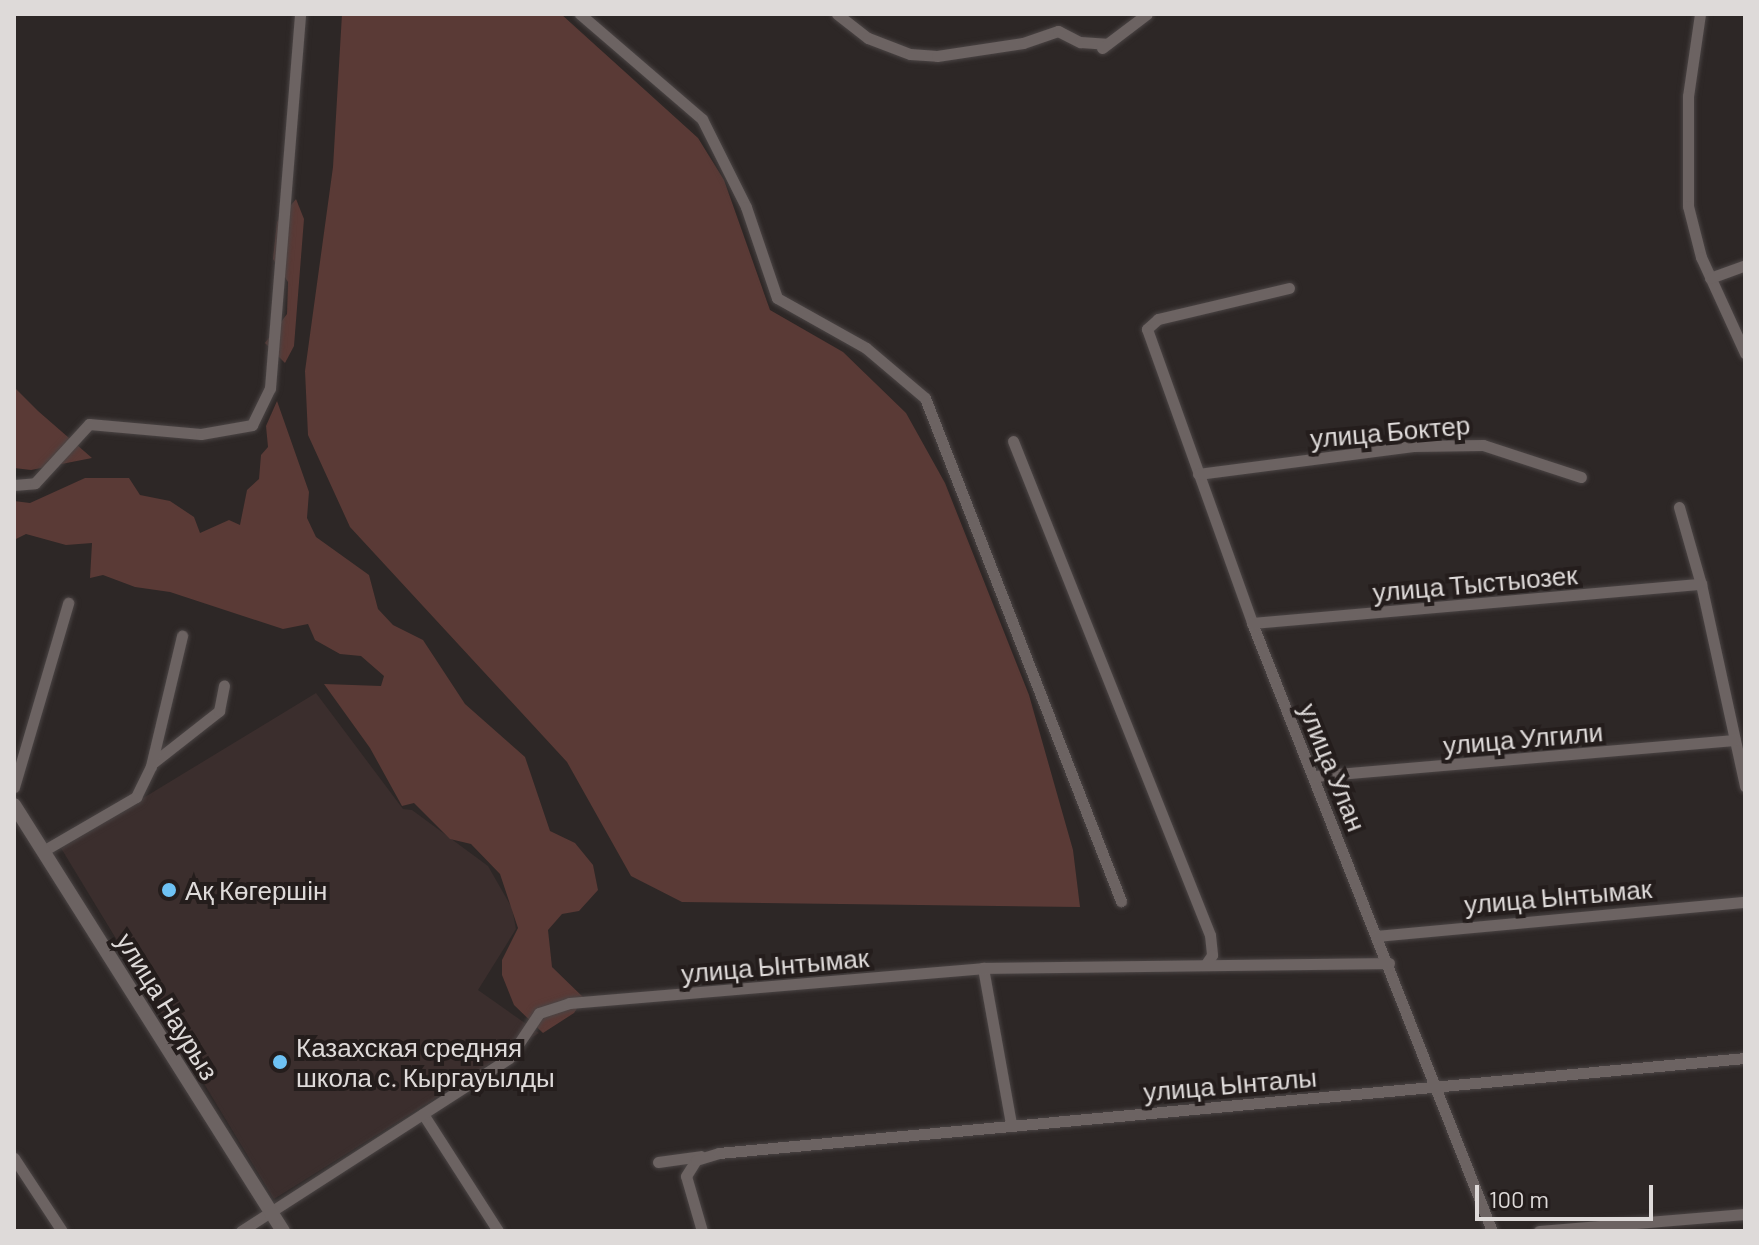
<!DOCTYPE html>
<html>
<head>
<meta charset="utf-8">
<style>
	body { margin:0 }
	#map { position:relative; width:1759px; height:1245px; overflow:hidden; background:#2d2726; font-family:Barlow,sans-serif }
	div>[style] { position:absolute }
	.built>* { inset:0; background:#3b2e2d }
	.green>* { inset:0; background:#5a3a36 }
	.roads { filter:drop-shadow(0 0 2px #4a4444) drop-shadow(0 0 2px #4a4444) }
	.minor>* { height:11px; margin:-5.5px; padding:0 5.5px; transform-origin:5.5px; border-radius:5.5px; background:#6c6362 }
	.tertiary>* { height:14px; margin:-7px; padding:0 7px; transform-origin:7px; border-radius:7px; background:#6c6362 }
	.dots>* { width:22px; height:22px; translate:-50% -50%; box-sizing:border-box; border:4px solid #241d1c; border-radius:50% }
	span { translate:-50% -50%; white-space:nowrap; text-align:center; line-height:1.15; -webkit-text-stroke:8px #241d1c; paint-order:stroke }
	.street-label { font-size:26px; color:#dedad9 }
	.poi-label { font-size:26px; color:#dedad9 }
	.left { translate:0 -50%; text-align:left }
	.frame { position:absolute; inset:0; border:16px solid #dedad9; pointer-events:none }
	.scale { position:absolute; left:1475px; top:1185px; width:178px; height:36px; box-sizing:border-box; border:4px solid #dedad9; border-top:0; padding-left:10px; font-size:24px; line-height:28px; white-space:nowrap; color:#dedad9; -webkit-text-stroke:6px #241d1c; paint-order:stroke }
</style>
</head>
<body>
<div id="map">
	<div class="built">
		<i style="clip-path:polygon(316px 693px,403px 809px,412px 810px,488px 866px,512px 908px,516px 929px,478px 990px,539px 1033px,274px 1199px,61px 848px)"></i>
	</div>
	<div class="green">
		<i style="clip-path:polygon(342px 14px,561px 14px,698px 138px,724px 180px,770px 310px,843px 352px,906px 413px,945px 483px,1029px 695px,1073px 850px,1080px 907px,682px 902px,631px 876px,567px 762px,350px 527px,308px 435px,305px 371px,333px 167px)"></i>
		<i style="clip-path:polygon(296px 199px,304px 219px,294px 346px,285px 363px,265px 343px,287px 314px,288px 282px,273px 259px,277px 222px)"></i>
		<i style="clip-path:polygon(14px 387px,38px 411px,92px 458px,31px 470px,14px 468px)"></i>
		<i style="clip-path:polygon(277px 401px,309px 492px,307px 518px,316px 537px,369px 575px,378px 609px,393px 625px,423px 640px,465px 704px,525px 757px,550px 831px,575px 843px,593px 865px,598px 890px,579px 911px,562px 914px,548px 930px,552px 967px,584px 998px,574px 1013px,543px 1033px,514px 1005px,502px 975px,502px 960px,518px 928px,500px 874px,471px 844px,450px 839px,414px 803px,402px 806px,370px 748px,324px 684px,381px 686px,384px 676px,361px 656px,340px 654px,315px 640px,308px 624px,283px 629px,170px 592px,135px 587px,103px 575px,90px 578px,92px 543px,66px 545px,26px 534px,14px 540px,14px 501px,30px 503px,85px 478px,129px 478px,140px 495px,170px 501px,194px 517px,200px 533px,229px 520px,240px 525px,247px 490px,259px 479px,261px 455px,268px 447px,266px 426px)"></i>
	</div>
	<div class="roads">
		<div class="minor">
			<i style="left:580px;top:14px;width:161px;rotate:40.7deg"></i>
			<i style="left:702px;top:119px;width:98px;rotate:63.4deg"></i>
			<i style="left:746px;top:207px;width:96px;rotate:71.2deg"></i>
			<i style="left:777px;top:298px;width:102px;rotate:29.3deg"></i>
			<i style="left:866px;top:348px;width:77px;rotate:40.3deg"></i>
			<i style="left:925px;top:398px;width:540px;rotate:68.71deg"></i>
			<i style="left:837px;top:14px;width:39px;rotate:38deg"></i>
			<i style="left:868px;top:38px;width:45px;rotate:20.9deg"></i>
			<i style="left:910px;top:54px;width:27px;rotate:4deg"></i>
			<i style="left:937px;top:56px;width:87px;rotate:-8.6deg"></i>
			<i style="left:1023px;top:43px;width:37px;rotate:-19deg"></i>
			<i style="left:1058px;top:31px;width:25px;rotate:27deg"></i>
			<i style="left:1080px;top:42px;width:26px;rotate:4deg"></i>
			<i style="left:1700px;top:14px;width:83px;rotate:98.3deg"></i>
			<i style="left:1688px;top:96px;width:110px;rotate:90deg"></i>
			<i style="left:1688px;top:206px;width:53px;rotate:75.7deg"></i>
			<i style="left:1701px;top:257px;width:106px;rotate:65.4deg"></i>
			<i style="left:1102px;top:48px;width:56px;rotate:-37.1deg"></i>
			<i style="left:1710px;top:278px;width:37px;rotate:-20deg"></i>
			<i style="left:1289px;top:288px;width:135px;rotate:166.7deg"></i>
			<i style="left:1158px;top:319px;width:15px;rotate:138deg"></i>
			<i style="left:1147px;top:329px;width:312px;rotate:70.3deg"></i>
			<i style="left:1252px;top:623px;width:654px;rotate:68.46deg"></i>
			<i style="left:1013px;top:441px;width:532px;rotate:68.26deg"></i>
			<i style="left:1210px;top:935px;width:20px;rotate:84deg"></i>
			<i style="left:1212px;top:955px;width:11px;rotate:124deg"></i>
			<i style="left:1198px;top:474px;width:217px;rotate:-7.4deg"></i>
			<i style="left:1413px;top:446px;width:70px;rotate:-0.8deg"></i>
			<i style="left:1483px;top:445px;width:103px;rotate:18.1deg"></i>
			<i style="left:14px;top:485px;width:21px;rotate:-5deg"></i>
			<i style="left:35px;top:483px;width:80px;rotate:-47.5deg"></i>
			<i style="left:89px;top:424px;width:112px;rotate:5.1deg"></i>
			<i style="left:201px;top:434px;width:52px;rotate:-10deg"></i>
			<i style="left:252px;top:425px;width:41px;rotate:-64.1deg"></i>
			<i style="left:270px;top:388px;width:375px;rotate:-85.4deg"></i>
			<i style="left:1679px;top:507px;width:80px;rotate:74.1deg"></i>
			<i style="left:1701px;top:584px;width:207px;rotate:77.7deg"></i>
			<i style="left:1252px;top:623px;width:451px;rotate:-5deg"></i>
			<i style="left:154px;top:762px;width:83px;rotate:-38.1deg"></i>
			<i style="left:219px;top:711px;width:26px;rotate:-79deg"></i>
			<i style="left:1314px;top:776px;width:422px;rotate:-4.9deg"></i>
			<i style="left:14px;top:787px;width:192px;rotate:-73.6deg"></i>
			<i style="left:43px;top:851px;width:108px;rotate:-30.1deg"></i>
			<i style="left:136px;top:797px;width:34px;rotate:-64deg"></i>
			<i style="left:151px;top:766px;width:134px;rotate:-76.6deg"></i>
			<i style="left:1376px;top:936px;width:371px;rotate:-5.3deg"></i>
			<i style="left:983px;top:968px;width:158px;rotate:79.8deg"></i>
			<i style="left:423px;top:1114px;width:139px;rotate:57.3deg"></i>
			<i style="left:14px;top:1158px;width:87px;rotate:56.7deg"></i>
			<i style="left:658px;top:1162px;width:43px;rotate:-7.9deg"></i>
			<i style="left:241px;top:1231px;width:319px;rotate:-32.8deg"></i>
			<i style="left:509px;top:1058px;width:54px;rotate:-56.3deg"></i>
			<i style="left:539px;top:1013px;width:32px;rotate:-18deg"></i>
			<i style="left:569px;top:1003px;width:415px;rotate:-4.8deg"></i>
			<i style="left:983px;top:968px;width:406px;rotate:-0.7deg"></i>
			<i style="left:702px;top:1231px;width:57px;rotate:-106.2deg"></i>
			<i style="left:686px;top:1176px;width:19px;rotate:-58deg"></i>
			<i style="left:696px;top:1160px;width:24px;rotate:-17deg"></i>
			<i style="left:719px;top:1153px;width:1030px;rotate:-5.29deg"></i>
			<i style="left:1539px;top:1231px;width:207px;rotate:-4.7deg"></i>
		</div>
		<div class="tertiary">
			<i style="left:14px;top:805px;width:504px;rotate:57.73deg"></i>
		</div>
	</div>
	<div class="dots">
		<i style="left:169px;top:890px;background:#6ec2f4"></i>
		<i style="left:280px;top:1062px;background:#6ec2f4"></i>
	</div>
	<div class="street-label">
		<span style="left:1390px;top:431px;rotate:-5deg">улица Боктер</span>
		<span style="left:1475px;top:583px;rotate:-5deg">улица Тыстыозек</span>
		<span style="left:1523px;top:738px;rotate:-5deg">улица Улгили</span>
		<span style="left:1333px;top:767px;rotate:68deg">улица Улан</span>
		<span style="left:1558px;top:896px;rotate:-5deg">улица Ынтымак</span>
		<span style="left:775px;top:965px;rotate:-5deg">улица Ынтымак</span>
		<span style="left:168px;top:1006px;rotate:58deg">улица Наурыз</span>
		<span style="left:1230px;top:1084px;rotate:-5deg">улица Ынталы</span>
	</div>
	<div class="poi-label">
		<span class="left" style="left:185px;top:890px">Ақ Көгершін</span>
		<span class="left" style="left:296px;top:1062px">Казахская средняя<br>школа с. Кыргауылды</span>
	</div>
	<div class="frame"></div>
	<div class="scale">100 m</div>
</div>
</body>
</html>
